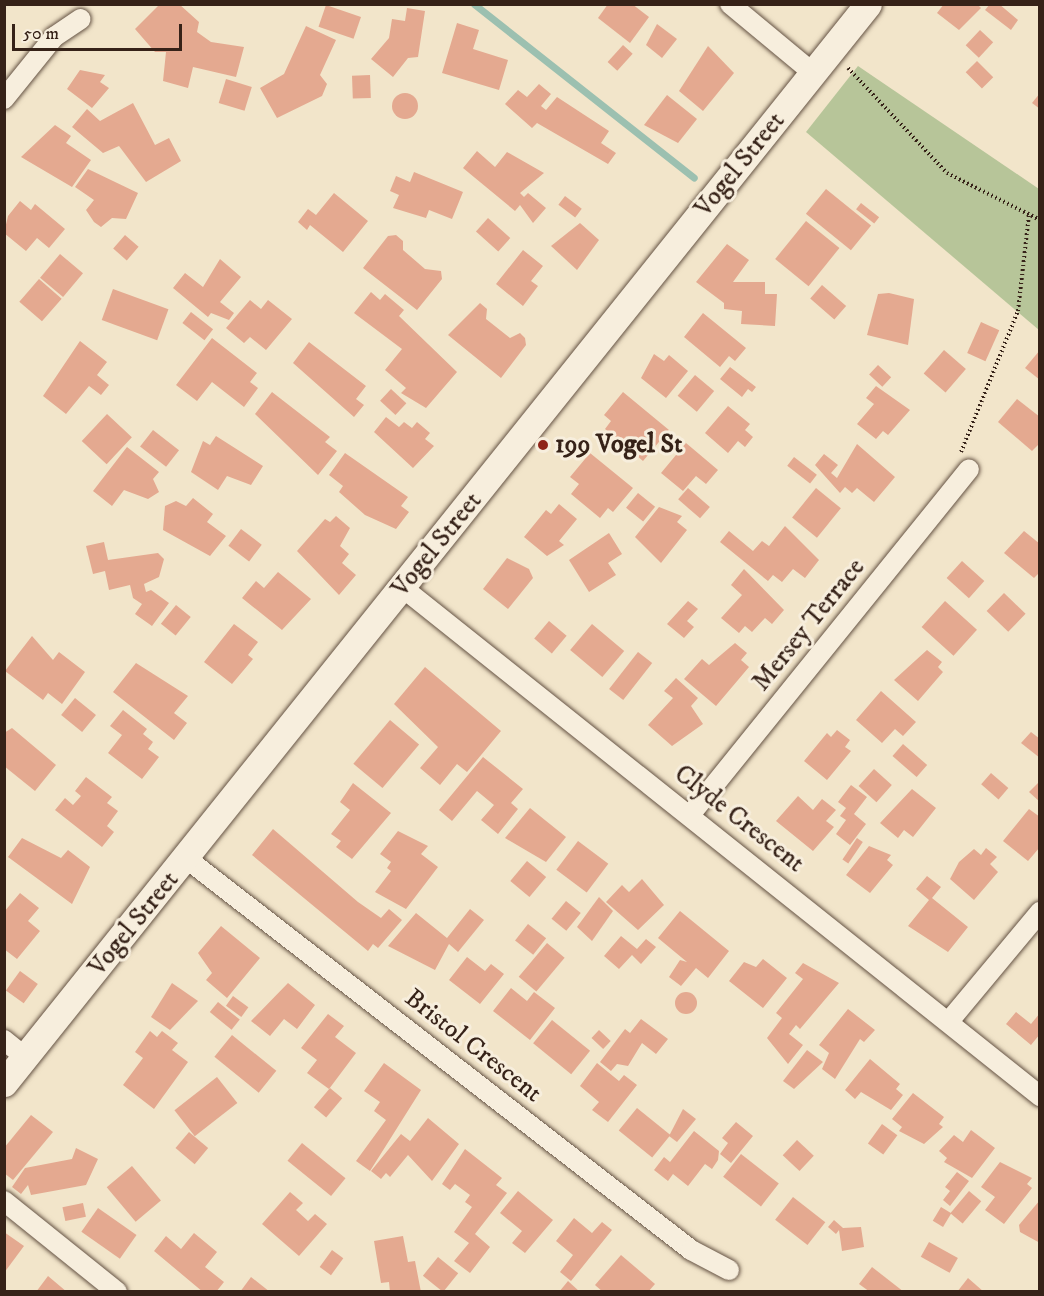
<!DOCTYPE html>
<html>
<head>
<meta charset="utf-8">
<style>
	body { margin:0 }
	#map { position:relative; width:1044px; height:1296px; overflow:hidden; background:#f2e5ca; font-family:"IM FELL DW Pica",serif }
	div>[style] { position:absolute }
	.green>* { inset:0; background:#b7c599 }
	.stream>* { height:7px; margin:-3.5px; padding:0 3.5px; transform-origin:3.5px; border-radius:3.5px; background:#9cc0b0 }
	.building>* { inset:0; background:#e4a990; transform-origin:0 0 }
	.round { border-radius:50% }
	.path>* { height:4px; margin-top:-2px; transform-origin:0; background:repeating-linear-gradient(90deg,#362218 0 1.5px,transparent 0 4.5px) }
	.roads { filter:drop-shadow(0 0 2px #655344) drop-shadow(0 0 2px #655344) }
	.minor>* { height:20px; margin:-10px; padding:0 10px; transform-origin:10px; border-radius:10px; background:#f7eedd }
	.secondary>* { height:27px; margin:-13.5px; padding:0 13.5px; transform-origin:13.5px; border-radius:13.5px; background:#f7eedd }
	.dots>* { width:16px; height:16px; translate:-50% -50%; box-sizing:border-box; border:3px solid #f7eedd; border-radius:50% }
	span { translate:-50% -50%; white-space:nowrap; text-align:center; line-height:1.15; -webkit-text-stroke:6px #f7eedd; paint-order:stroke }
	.street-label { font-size:26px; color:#362218 }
	.poi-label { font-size:26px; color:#362218; font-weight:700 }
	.left { translate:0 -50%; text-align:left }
	.frame { position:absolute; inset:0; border:6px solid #362218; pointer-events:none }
	.scale { position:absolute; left:12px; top:24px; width:170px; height:27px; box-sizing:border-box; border:3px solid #362218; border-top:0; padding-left:8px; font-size:18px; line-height:21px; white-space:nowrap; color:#362218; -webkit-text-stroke:4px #f7eedd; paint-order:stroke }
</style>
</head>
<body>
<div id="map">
	<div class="green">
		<i style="clip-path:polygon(858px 66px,1039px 189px,1039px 330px,806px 132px)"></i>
	</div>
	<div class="stream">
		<i style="left:474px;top:4px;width:280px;rotate:38.3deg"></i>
	</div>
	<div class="building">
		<i style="clip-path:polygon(160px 4px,179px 4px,199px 22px,197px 32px,211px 42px,244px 47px,236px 77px,193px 67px,188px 88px,163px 81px,166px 52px,155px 52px,135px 29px)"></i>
		<i style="clip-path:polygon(608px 4px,632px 4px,649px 17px,630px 43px,598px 18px)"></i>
		<i style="clip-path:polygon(944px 4px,977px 4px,981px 8px,959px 30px,937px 13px)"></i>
		<i style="clip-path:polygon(990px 4px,999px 4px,1018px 20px,1011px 30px,985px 10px)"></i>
		<i style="left:326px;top:5px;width:37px;height:23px;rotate:19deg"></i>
		<i style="clip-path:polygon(407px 8px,425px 11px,418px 57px,408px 58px,393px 77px,371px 59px,389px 38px,392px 19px,405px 21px)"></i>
		<i style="clip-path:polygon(457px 23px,479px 30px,473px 49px,508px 60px,499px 90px,442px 73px)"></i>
		<i style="clip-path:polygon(657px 24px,677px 39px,662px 58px,646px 45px)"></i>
		<i style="clip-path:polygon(306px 26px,336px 40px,320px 75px,327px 84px,322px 96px,277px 118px,260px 88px,284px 74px)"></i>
		<i style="left:980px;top:30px;width:18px;height:21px;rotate:43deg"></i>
		<i style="left:623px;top:45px;width:13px;height:23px;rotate:42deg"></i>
		<i style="clip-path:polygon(708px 46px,734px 73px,703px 111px,679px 91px)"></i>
		<i style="left:977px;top:61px;width:23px;height:16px;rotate:45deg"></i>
		<i style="clip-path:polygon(80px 70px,105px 75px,100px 82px,109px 88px,92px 108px,67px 89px)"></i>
		<i style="left:370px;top:75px;width:23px;height:18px;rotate:88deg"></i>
		<i style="left:226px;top:79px;width:27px;height:25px;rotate:17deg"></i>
		<i style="clip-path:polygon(539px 84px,551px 94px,541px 106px,546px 110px,557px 97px,609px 131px,601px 143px,616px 153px,608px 164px,537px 123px,532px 128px,505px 104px,518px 90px,527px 97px)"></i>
		<i class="round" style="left:392px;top:93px;width:26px;height:26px"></i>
		<i style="clip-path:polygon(1040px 93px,1040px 109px,1032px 103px)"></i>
		<i style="clip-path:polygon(667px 95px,697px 119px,678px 143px,644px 125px)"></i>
		<i style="clip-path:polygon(133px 103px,155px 145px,169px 138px,181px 161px,146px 182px,119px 146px,103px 153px,72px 127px,87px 109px,100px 121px)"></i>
		<i style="clip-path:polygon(55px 125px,71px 136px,66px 143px,91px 160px,72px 187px,21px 157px)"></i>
		<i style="clip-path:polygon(477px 151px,495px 167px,507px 152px,544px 173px,520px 193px,524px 197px,528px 193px,546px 208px,533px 223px,520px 205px,515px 211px,463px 168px)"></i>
		<i style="clip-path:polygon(88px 169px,138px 193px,126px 219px,112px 218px,101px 227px,94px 222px,86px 210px,94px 200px,75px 187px)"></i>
		<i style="clip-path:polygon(414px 172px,463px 192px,452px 219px,429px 210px,426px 218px,393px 208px,399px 195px,390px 191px,396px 176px,410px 182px)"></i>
		<i style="left:826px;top:189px;width:58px;height:32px;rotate:39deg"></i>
		<i style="clip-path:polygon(334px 193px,368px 221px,343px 252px,310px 225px,307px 230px,298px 222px,308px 209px,316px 215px)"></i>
		<i style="left:565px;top:196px;width:21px;height:11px;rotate:37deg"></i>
		<i style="clip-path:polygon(20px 201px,31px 210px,35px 204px,65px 229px,49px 248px,37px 238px,26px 251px,4px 233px,8px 216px)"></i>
		<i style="left:861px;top:203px;width:23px;height:8px;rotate:38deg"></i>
		<i style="left:488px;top:218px;width:30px;height:18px;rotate:42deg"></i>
		<i style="left:806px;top:221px;width:43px;height:49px;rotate:39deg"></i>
		<i style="clip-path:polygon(580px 223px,599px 240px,577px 270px,551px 246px)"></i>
		<i style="left:125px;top:235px;width:18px;height:18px;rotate:41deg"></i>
		<i style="clip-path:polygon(396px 235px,403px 241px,403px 250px,425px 269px,441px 271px,442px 279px,417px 310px,363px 268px,388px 236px)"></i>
		<i style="clip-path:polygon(727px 244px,749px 260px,733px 282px,765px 282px,765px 294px,777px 294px,775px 326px,741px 324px,742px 311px,724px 309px,724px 303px,696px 282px)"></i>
		<i style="clip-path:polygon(523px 250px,543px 266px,531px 281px,538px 286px,523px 306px,496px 284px)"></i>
		<i style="left:60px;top:254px;width:30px;height:31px;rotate:40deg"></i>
		<i style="clip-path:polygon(220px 259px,241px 277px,220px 302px,234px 313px,229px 320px,211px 313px,208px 317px,173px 288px,185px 273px,203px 287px)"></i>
		<i style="left:39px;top:279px;width:30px;height:30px;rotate:41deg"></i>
		<i style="left:822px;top:285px;width:32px;height:18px;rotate:41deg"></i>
		<i style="left:113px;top:289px;width:59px;height:33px;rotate:20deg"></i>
		<i style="clip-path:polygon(371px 292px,380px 300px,385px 294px,404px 310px,399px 316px,457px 372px,426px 408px,401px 393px,406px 388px,385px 370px,402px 349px,354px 313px)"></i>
		<i style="clip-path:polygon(889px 293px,914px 299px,908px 345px,867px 335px,878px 294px)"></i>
		<i style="clip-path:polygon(250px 300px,261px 309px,268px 300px,292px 319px,266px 350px,250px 337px,244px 343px,226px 328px)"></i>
		<i style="clip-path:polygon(480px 303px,487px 309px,486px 319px,510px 338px,520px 333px,525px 338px,526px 345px,501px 378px,448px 335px)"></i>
		<i style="left:191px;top:312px;width:28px;height:14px;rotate:38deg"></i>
		<i style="clip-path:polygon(703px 313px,746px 348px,735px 361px,729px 356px,720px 367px,684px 337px)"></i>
		<i style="left:981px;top:322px;width:20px;height:34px;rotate:24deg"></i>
		<i style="clip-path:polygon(212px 338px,257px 373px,250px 382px,258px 388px,244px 407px,212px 382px,197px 401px,176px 385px)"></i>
		<i style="clip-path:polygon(80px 341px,107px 362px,97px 375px,109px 385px,101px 395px,89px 386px,66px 414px,43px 396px)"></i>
		<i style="clip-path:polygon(309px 342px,366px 386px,356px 399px,364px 405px,354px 417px,293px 363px)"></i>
		<i style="left:944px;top:350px;width:29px;height:31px;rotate:41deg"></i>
		<i style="clip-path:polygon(1040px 350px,1040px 380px,1025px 368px)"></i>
		<i style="clip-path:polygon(654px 354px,664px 361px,669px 355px,688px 371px,666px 398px,641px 378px)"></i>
		<i style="left:878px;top:365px;width:18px;height:13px;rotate:43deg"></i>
		<i style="clip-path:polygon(730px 367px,756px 387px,752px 392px,748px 389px,742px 397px,720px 379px)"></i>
		<i style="left:695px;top:375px;width:25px;height:27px;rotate:40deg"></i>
		<i style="clip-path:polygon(876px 386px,910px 410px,888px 435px,883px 431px,876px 439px,857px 424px,874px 404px,866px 398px)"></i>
		<i style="left:391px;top:389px;width:21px;height:16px;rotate:43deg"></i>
		<i style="clip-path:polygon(272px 392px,330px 437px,325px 442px,337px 451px,318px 475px,255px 414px)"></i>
		<i style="clip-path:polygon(623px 392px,669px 430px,643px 461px,605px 429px,611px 421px,604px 415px)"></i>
		<i style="clip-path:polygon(1017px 399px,1040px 417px,1040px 443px,1032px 451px,998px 422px)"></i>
		<i style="clip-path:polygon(728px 406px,750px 424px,745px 430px,753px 437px,745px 447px,738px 441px,728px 453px,705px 433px)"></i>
		<i style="left:107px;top:414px;width:34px;height:37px;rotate:43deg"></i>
		<i style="clip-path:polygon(386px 417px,399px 427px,404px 422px,412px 428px,417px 422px,430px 433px,425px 439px,434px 446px,413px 468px,374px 432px)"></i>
		<i style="left:153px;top:430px;width:33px;height:21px;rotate:38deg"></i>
		<i style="clip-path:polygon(216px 436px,263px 466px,251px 485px,227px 476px,218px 490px,191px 472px,203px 441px,210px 445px)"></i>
		<i style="clip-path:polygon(686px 443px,718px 470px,706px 484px,696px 476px,683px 491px,661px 473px)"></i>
		<i style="clip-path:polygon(857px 444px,895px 477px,874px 502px,857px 488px,852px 493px,845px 487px,840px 493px,815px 465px,824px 454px,838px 465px,831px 473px,837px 478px)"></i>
		<i style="clip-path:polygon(127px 447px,159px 472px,153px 479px,159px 492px,148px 499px,124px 490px,112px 506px,93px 491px)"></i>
		<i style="clip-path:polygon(345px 453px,408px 497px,401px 506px,409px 512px,396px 529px,365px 515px,339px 492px,343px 486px,329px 475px)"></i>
		<i style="clip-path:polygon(590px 453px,633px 488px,613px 512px,608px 508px,600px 518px,571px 494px,579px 484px,570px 477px)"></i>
		<i style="left:794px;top:457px;width:29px;height:11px;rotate:38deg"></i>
		<i style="left:688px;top:488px;width:29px;height:15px;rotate:41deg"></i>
		<i style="left:816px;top:488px;width:32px;height:38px;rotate:39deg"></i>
		<i style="left:638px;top:493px;width:22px;height:19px;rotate:39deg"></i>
		<i style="clip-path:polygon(193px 498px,213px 514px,207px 522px,226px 536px,210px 556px,163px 530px,165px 506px,176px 501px,186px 506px)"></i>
		<i style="clip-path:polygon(559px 504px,577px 519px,559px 541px,564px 545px,547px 556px,524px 537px,546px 510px,551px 514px)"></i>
		<i style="clip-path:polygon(659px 507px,682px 516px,677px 522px,687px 530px,661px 563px,635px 537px)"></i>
		<i style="clip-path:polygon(336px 516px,350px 528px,340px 546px,349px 554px,342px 563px,356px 575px,339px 595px,297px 551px,325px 519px,330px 522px)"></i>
		<i style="clip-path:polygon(785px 526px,819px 560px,805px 578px,793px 569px,782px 582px,773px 575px,768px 581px,720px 542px,729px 531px,753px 551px,762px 541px,769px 546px)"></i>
		<i style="left:241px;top:529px;width:26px;height:21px;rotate:37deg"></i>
		<i style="clip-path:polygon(1024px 531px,1040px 544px,1040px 572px,1034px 578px,1004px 553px)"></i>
		<i style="clip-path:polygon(609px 533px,622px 554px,608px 563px,616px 575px,589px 592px,569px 560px)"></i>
		<i style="clip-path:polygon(104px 542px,108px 560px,158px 553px,164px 559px,159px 577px,144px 584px,146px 592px,151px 590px,169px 603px,152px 626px,135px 614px,142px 604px,133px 598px,130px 585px,109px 590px,105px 571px,93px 574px,86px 546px)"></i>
		<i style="clip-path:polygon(507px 558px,529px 569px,533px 578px,508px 609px,483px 589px)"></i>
		<i style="left:962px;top:561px;width:30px;height:23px;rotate:42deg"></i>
		<i style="clip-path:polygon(744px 569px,784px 610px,772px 624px,765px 618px,752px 632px,745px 626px,739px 633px,721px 618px,742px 595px,731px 585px)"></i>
		<i style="clip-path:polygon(278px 572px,311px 599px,282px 630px,242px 598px,256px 581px,264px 588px)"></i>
		<i style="left:1004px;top:593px;width:30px;height:25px;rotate:44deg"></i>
		<i style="clip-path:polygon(688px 601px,698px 609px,687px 621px,694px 627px,684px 638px,667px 624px)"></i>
		<i style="left:945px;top:601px;width:43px;height:35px;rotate:42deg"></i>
		<i style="left:176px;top:605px;width:19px;height:24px;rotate:39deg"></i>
		<i style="left:549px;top:621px;width:23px;height:23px;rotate:40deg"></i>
		<i style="clip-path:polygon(234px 624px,258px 642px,248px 655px,253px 659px,232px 684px,204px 662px)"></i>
		<i style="left:592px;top:624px;width:42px;height:34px;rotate:40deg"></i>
		<i style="clip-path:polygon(32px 636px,53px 660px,59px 652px,85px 672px,62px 704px,48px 693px,43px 700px,5px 671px)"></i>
		<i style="clip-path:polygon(735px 643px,747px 653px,741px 660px,749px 667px,716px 706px,684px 679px,702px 659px,709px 665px)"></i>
		<i style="clip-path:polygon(927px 650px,942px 662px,938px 667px,943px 672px,918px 701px,894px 680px)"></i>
		<i style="left:638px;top:652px;width:18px;height:47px;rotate:38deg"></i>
		<i style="clip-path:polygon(136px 663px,188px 696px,174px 713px,187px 723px,174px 740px,113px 692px)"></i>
		<i style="clip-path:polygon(425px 667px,501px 731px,467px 772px,457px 764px,440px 785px,420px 768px,438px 747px,394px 704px)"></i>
		<i style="clip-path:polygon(676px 678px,698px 698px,691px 706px,703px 724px,672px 746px,648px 725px,673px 698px,664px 691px)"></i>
		<i style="clip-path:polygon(881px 691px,916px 722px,903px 736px,895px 729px,882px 743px,856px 720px)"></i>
		<i style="left:75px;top:698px;width:27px;height:22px;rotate:39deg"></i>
		<i style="clip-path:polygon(123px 710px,147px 729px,143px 734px,153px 742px,148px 749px,159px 757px,142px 779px,108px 753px,122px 735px,110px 726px)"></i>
		<i style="left:390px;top:720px;width:38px;height:57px;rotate:40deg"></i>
		<i style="clip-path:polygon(12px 728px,56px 765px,35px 791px,4px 766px,4px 733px)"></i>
		<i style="clip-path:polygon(837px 730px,850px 740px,845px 747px,851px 751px,827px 780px,804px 761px,827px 733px,831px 737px)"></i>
		<i style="clip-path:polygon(1031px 732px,1040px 739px,1040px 758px,1021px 743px)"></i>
		<i style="left:903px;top:744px;width:32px;height:16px;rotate:41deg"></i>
		<i style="clip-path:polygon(483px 757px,523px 789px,511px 803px,518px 809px,498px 834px,481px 820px,494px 805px,477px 791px,452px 821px,439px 810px)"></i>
		<i style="left:874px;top:769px;width:24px;height:23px;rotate:42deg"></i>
		<i style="left:991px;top:773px;width:23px;height:15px;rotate:41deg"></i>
		<i style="clip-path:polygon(86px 777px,112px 797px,107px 803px,118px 811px,107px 826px,114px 832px,102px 847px,55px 810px,65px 798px,73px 805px,81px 796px,75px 791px)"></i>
		<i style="clip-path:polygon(1040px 781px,1040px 802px,1029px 792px)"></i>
		<i style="clip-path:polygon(353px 783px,391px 813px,352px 859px,336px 847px,341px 841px,331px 834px,350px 810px,340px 802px)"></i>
		<i style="clip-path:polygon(851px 785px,867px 797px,854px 814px,866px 824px,850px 845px,836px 834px,846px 820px,840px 816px,846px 808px,838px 802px)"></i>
		<i style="clip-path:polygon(912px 789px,936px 808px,913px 837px,904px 830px,898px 838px,880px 823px)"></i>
		<i style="clip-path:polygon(798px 796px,813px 810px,822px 799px,836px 810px,826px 821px,834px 827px,813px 851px,776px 821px)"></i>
		<i style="clip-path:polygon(530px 808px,566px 837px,546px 862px,505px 838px)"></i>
		<i style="clip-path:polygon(1029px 809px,1040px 817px,1040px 847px,1028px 861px,1003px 841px)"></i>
		<i style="clip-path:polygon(273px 829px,358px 902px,381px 918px,389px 909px,402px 920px,378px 948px,373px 944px,368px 951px,252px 855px)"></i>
		<i style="clip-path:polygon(398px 831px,428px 846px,421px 854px,438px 867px,406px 909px,375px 892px,391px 871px,387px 868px,391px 862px,380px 854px)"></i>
		<i style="clip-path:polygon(22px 838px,61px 858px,68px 850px,90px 867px,72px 904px,8px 857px)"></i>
		<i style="left:857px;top:838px;width:7px;height:26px;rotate:34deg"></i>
		<i style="left:578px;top:841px;width:38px;height:36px;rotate:37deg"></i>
		<i style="clip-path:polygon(869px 846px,891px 855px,887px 860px,893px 865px,870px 893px,846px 875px)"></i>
		<i style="clip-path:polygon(986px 848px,997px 857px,990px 864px,998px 872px,974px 900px,950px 879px,959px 862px,974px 849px,981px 855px)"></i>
		<i style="left:527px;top:861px;width:25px;height:26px;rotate:40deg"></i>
		<i style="clip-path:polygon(927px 876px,941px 887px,932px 898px,968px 927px,948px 952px,908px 926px,929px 900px,916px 889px)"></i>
		<i style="clip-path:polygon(642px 879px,664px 905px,638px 930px,606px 902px,622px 885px,629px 892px)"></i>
		<i style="clip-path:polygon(20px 893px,39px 908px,28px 921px,40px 931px,17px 959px,4px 949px,4px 912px)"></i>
		<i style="clip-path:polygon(599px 897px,613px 911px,592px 941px,577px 927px)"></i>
		<i style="left:566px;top:901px;width:19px;height:23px;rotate:39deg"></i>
		<i style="clip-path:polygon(470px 909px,484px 920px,458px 952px,449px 944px,435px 970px,388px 946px,416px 913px,447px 938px)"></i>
		<i style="clip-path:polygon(680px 911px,729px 951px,708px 978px,696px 968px,681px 986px,669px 977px,680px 960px,687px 962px,658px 938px)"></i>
		<i style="left:528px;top:924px;width:23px;height:21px;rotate:38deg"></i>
		<i style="clip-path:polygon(221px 926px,260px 958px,227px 998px,206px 980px,212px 973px,198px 953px)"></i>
		<i style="clip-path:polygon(621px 936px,637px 949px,646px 939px,656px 947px,641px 964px,632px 955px,619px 969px,604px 956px)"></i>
		<i style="left:547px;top:943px;width:23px;height:44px;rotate:40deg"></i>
		<i style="clip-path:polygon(467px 957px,485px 971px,491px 964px,504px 974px,480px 1004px,449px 980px)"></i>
		<i style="clip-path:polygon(763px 959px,787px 978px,763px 1008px,729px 981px,744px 962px,756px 967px)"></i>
		<i style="clip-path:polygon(803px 963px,839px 983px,800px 1029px,796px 1025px,789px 1034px,803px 1045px,788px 1064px,767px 1038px,782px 1018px,776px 1013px,803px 979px,795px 973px)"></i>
		<i style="left:20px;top:971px;width:22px;height:24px;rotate:36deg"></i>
		<i style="clip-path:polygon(172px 983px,198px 1001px,170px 1030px,151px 1017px)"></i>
		<i style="clip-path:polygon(288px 983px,315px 1005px,297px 1029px,284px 1019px,270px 1036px,251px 1021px)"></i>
		<i style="clip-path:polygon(511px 988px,527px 1001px,534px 992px,555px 1008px,530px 1040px,493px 1011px)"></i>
		<i class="round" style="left:675px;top:992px;width:22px;height:22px"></i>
		<i style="left:233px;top:996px;width:19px;height:12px;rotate:36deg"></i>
		<i style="left:218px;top:1002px;width:28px;height:13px;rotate:39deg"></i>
		<i style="clip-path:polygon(848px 1009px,875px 1030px,864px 1042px,860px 1039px,835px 1079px,822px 1069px,829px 1053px,819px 1045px)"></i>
		<i style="clip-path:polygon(1016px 1012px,1031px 1024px,1040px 1013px,1040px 1034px,1031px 1045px,1006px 1024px)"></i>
		<i style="clip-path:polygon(328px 1014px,344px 1026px,335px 1037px,356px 1053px,329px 1089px,307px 1073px,317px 1060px,301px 1048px)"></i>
		<i style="clip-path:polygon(641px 1019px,668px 1039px,656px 1054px,642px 1043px,628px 1066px,617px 1064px,611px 1071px,600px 1062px,625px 1029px,630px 1033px)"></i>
		<i style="left:552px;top:1020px;width:49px;height:30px;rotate:39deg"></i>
		<i style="left:599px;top:1030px;width:16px;height:11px;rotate:43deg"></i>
		<i style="clip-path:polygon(150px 1031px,157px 1037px,162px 1031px,178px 1043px,172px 1050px,188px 1062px,154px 1109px,123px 1085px,143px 1058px,135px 1052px)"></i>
		<i style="left:232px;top:1035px;width:57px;height:28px;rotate:39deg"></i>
		<i style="clip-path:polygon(807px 1050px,823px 1062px,794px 1089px,783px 1081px)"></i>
		<i style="clip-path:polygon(870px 1059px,900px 1084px,896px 1089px,903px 1095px,891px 1110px,861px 1092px,855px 1099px,845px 1090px)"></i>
		<i style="clip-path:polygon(384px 1063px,421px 1090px,370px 1171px,356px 1161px,386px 1120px,374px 1111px,380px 1102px,364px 1091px)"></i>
		<i style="clip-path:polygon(597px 1063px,619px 1081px,624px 1075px,637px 1085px,608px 1122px,592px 1110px,599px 1102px,580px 1086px)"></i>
		<i style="left:217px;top:1077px;width:33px;height:54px;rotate:52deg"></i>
		<i style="left:330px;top:1088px;width:16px;height:25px;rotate:40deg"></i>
		<i style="clip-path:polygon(913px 1093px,944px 1117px,939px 1124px,943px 1127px,924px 1144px,899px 1131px,902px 1127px,892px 1119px)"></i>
		<i style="left:637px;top:1108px;width:43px;height:29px;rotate:39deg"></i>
		<i style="clip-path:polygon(683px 1109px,696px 1119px,677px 1142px,669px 1136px)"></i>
		<i style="clip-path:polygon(31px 1115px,53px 1132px,13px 1180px,4px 1173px,4px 1148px)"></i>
		<i style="clip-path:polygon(428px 1118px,459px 1144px,432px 1181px,408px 1155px,390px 1177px,386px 1173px,381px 1179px,371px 1171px,401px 1134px,410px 1141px)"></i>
		<i style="clip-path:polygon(736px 1122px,753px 1136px,731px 1163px,720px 1154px,728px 1143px,722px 1138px)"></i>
		<i style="left:882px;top:1124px;width:19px;height:24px;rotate:36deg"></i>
		<i style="clip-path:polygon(971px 1130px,995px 1148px,972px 1178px,944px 1162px,947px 1158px,939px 1151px,954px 1135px,963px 1142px)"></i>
		<i style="clip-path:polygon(694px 1131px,719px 1151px,718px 1160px,712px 1169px,705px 1164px,688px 1186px,673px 1174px,668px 1181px,654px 1170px,664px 1157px,670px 1162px)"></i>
		<i style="left:189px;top:1132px;width:25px;height:21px;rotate:40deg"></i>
		<i style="left:797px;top:1140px;width:23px;height:21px;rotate:43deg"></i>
		<i style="left:302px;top:1143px;width:56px;height:23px;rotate:39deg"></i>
		<i style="clip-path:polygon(76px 1148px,98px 1159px,86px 1185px,31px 1195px,28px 1185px,21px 1194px,12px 1187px,25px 1168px,72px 1159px)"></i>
		<i style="clip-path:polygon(465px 1149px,502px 1178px,496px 1185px,507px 1193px,475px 1234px,490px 1247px,470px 1273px,454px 1261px,469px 1243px,454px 1232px,472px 1207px,465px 1202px,470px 1195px,455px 1184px,450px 1190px,442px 1184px)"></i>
		<i style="left:741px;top:1154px;width:48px;height:29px;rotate:38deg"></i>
		<i style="clip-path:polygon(1000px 1162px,1032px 1178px,1027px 1184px,1032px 1188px,1004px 1224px,985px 1210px,995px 1197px,981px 1187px)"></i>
		<i style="left:132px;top:1166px;width:45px;height:33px;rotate:50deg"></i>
		<i style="clip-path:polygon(957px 1172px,969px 1181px,950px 1206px,943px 1200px,950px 1191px,945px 1187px)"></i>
		<i style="clip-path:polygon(518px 1191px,553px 1220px,525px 1253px,512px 1243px,522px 1231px,500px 1213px)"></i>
		<i style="left:969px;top:1191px;width:16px;height:29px;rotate:40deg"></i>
		<i style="clip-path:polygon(290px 1192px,303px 1203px,296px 1210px,308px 1221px,315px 1214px,327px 1224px,299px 1256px,262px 1224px)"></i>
		<i style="left:793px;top:1197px;width:41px;height:29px;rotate:38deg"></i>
		<i style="clip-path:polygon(1040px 1200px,1040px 1243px,1020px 1232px,1019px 1225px)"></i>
		<i style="left:83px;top:1203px;width:14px;height:21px;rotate:78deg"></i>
		<i style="left:941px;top:1207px;width:12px;height:16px;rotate:31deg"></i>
		<i style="left:98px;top:1208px;width:47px;height:29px;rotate:35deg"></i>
		<i style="clip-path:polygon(574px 1218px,592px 1233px,602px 1222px,612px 1230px,571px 1281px,560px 1272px,573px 1255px,556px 1241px)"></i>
		<i style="clip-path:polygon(834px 1220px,843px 1228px,861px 1227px,864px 1247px,842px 1251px,839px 1230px,836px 1234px,828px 1227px)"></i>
		<i style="clip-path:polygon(4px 1232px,24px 1246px,4px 1273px)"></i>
		<i style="clip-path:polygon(194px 1233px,217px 1252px,205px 1267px,224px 1282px,216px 1292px,203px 1292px,154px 1251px,166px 1236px,181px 1249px)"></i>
		<i style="clip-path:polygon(403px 1236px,408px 1262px,415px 1261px,421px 1292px,390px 1292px,389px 1282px,381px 1283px,374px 1241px)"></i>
		<i style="left:929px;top:1242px;width:33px;height:17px;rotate:29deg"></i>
		<i style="left:332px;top:1250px;width:14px;height:21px;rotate:36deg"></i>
		<i style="clip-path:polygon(621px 1255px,655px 1284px,648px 1292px,603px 1292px,595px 1285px)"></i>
		<i style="left:438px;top:1257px;width:26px;height:24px;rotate:39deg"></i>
		<i style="clip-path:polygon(872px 1267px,904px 1292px,870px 1292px,859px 1284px)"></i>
		<i style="clip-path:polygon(48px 1276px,67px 1292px,36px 1292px)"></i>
		<i style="clip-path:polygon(251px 1277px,270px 1292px,240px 1292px)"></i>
		<i style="clip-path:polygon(968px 1278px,984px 1292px,957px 1292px)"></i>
		<i style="clip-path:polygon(568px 1281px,580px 1292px,559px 1292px)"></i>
	</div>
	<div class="path">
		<i style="left:848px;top:68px;width:144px;rotate:46.7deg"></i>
		<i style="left:947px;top:173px;width:104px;rotate:26.8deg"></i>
		<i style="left:961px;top:452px;width:152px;rotate:-68deg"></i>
		<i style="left:1018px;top:311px;width:97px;rotate:-83.5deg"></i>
	</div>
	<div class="roads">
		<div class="minor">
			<i style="left:730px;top:4px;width:108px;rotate:39.7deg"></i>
			<i style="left:4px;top:99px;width:80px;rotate:-51.1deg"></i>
			<i style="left:54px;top:37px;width:32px;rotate:-34deg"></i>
			<i style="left:403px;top:588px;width:815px;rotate:38.57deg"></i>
			<i style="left:690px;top:815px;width:444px;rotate:-51.1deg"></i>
			<i style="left:187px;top:859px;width:638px;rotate:37.8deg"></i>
			<i style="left:691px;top:1250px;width:43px;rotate:27.8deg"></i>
			<i style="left:950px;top:1020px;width:141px;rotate:-50.2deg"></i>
			<i style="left:4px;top:1040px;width:27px;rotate:39deg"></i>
			<i style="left:4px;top:1201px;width:145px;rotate:38.8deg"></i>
		</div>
		<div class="secondary">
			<i style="left:4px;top:1083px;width:1382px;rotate:-51.31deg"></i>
		</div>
	</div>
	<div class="dots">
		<i style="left:543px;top:445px;background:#8f2418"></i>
	</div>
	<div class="street-label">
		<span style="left:740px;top:165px;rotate:-51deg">Vogel Street</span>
		<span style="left:437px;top:545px;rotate:-51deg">Vogel Street</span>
		<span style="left:809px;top:625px;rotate:-51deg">Mersey Terrace</span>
		<span style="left:739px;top:819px;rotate:38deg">Clyde Crescent</span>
		<span style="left:134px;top:924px;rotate:-51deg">Vogel Street</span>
		<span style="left:473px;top:1046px;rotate:38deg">Bristol Crescent</span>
	</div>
	<div class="poi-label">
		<span class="left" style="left:555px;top:445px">199 Vogel St</span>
	</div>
	<div class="frame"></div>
	<div class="scale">50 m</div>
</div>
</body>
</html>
